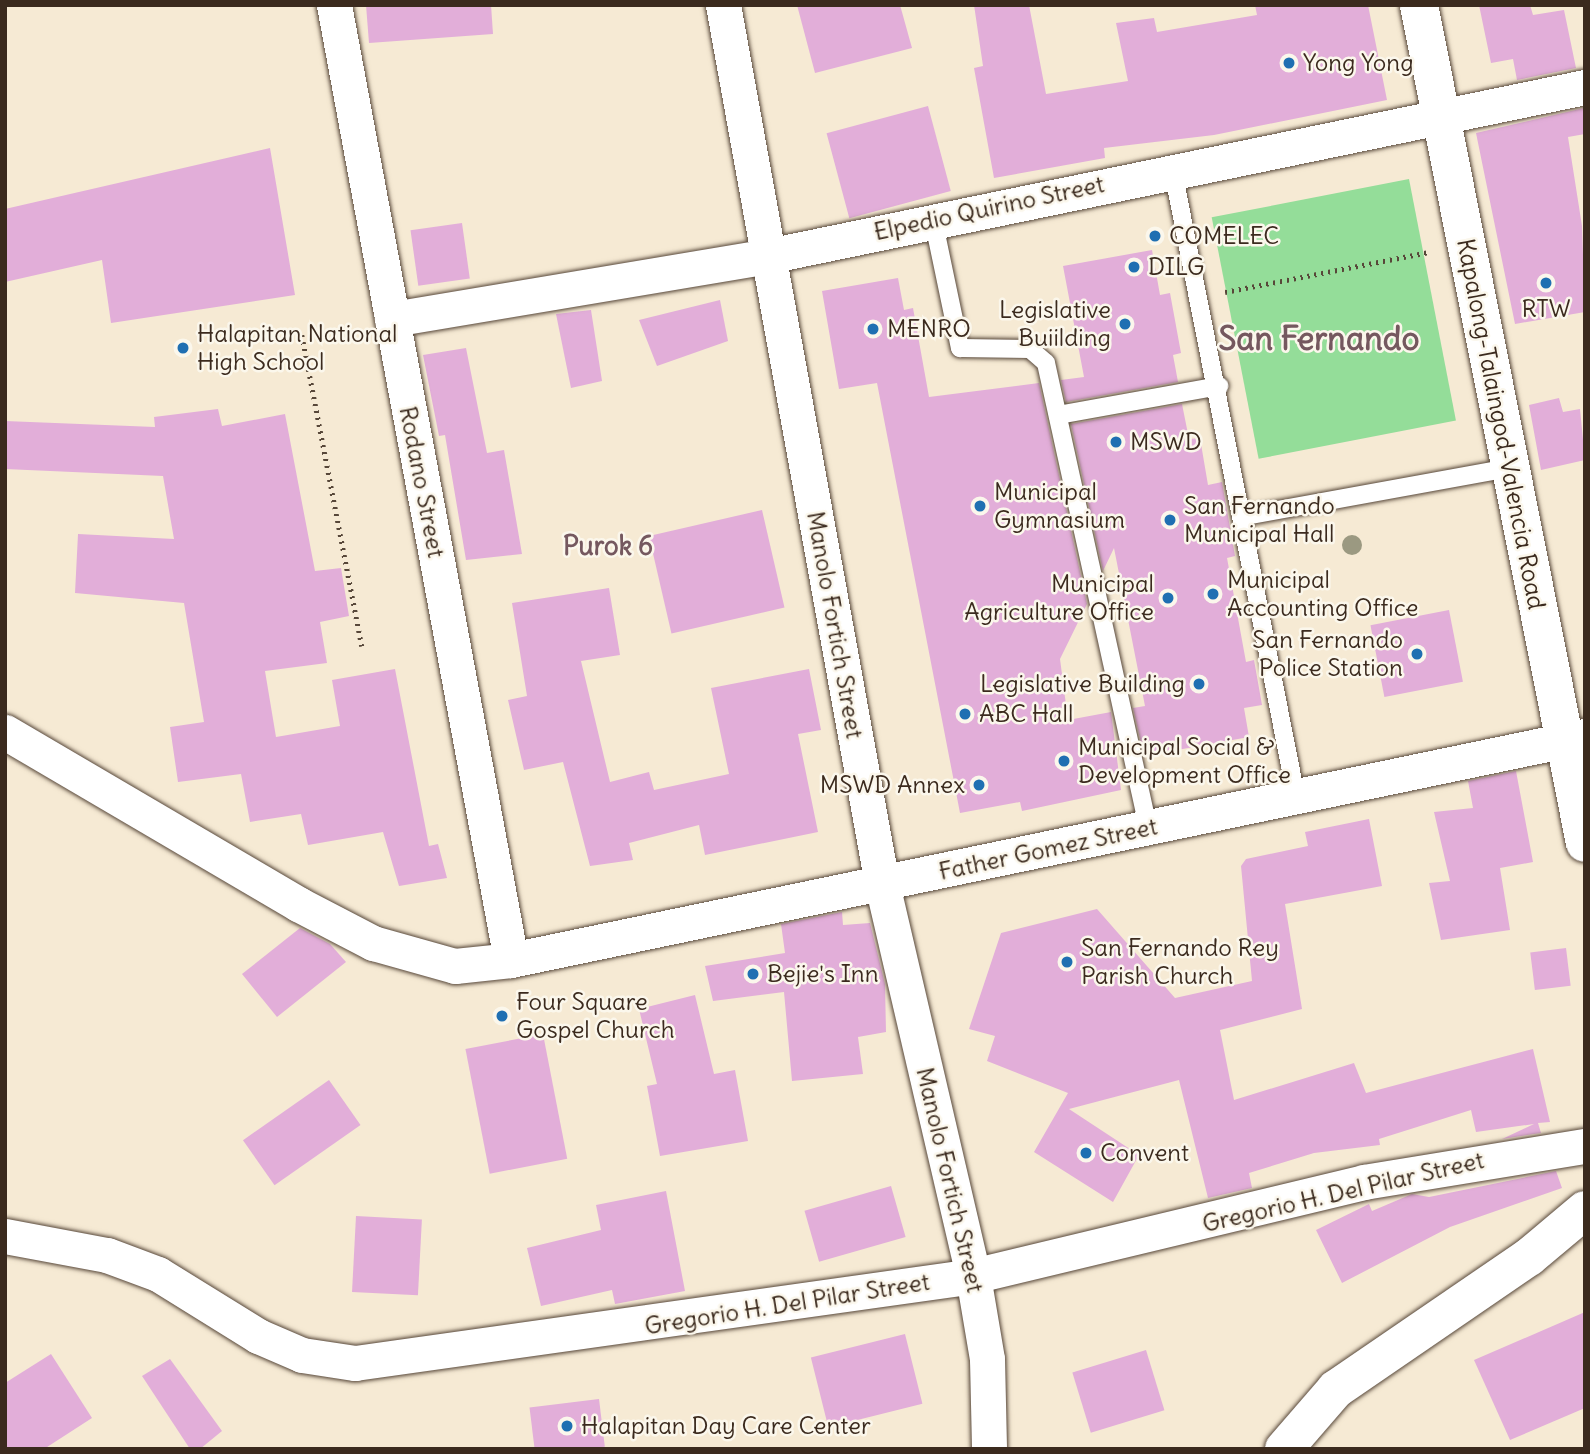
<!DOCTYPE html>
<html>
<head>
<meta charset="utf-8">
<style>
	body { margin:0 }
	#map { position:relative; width:1590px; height:1454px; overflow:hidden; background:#f6ead4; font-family:Delius,sans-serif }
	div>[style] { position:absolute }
	.green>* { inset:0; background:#94dd99; transform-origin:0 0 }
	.building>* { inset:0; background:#e2aed9; transform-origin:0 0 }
	.path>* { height:4.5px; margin-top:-2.25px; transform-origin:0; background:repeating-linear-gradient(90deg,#574739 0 2px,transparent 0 7px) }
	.roads { filter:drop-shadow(0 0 2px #574739) drop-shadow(0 0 2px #574739) }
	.lane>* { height:18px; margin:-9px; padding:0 9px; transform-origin:9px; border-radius:9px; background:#fff }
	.street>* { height:35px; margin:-17.5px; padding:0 17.5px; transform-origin:17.5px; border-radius:17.5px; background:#fff }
	.highway>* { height:38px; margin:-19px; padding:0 19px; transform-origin:19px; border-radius:19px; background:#fff }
	.trees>* { width:20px; height:20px; margin:-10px; border-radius:50%; background:#9b9981 }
	.dots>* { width:19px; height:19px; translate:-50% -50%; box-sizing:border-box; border:4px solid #fbf7ec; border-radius:50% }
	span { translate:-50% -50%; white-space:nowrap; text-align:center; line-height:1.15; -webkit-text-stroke:5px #fbf7ec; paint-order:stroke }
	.poi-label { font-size:24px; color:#3b2a1e }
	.left { translate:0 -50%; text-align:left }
	.right { translate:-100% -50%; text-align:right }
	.street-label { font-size:24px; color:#3b2a1e }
	.neighbourhood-label { font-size:26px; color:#75585f; font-weight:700 }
	.district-label { font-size:32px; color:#75585f; font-weight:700 }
	.frame { position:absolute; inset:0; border:7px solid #3b2a1e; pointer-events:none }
</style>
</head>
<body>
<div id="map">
	<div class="green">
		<i style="left:1409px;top:179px;width:246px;height:201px;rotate:79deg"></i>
	</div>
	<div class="building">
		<i style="clip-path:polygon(366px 5px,491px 5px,493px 34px,369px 43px)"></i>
		<i style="clip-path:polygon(797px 5px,900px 5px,912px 48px,815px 73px)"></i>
		<i style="clip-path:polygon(974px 5px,1029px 5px,1046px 94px,1128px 81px,1116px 23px,1154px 18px,1157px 32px,1257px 15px,1255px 5px,1368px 5px,1387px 100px,1214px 135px,1104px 148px,1105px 158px,994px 178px,974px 68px,983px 66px)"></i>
		<i style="clip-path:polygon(1479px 5px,1530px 5px,1533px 15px,1564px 10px,1576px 68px,1517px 80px,1513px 59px,1491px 63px)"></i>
		<i style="left:928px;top:106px;width:88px;height:105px;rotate:75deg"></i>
		<i style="clip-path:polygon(1584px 108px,1585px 134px,1568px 137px,1582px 226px,1585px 312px,1515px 324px,1476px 133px)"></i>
		<i style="clip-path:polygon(270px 148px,295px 295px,111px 323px,102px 260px,5px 282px,5px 209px)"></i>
		<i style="left:462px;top:223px;width:56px;height:52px;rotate:82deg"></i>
		<i style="clip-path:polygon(1152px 250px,1160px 295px,1170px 293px,1181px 353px,1173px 355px,1178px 382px,1066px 402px,1061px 380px,1084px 377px,1063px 266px)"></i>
		<i style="clip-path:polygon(898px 278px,904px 310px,913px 308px,929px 397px,1039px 383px,1087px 604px,1060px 659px,1068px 720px,1111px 712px,1121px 790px,1022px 811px,1020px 802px,960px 813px,877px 383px,839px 389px,822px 291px)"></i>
		<i style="clip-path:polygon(720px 300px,728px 341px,657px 366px,639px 320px)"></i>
		<i style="clip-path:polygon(591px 310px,602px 381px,571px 388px,556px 314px)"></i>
		<i style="clip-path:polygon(466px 348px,487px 453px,504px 450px,522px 554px,466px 560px,445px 435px,439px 436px,423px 355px)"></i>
		<i style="clip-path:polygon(1559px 398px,1563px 412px,1580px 409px,1585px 460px,1541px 470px,1529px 405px)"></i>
		<i style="clip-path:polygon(1182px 404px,1189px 439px,1200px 438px,1208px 485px,1222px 482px,1235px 556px,1227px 558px,1246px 662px,1254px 660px,1262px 705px,1244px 708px,1249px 737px,1144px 756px,1133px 708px,1145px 706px,1114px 548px,1103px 571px,1071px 424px)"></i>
		<i style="clip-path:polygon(218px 409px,222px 426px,285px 414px,315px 571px,341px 568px,349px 616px,320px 622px,327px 663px,265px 671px,276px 737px,340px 726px,332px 680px,395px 669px,429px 846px,438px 844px,447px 878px,399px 886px,383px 832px,308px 845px,301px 814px,250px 822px,241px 774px,178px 782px,170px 727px,204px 722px,184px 603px,75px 593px,78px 534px,174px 539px,163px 476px,5px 469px,5px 421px,155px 427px,154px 417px)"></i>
		<i style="left:762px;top:510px;width:100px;height:116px;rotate:77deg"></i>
		<i style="clip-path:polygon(609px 588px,620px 655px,581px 661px,610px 782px,649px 772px,654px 790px,729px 774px,711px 688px,809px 669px,821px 730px,798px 734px,818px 832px,705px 855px,699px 825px,629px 843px,633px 860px,590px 866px,563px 762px,524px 770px,508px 700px,527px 696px,512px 603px)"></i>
		<i style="left:1449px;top:610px;width:73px;height:80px;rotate:79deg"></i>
		<i style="clip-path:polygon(1516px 771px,1533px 862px,1500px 868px,1510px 930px,1441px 940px,1429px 883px,1450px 881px,1434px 812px,1473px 808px,1468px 781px)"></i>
		<i style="clip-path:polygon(1369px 819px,1382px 886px,1285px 904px,1302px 1009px,1220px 1030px,1234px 1100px,1354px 1063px,1366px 1093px,1533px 1049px,1550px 1122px,1538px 1123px,1541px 1133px,1502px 1139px,1534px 1124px,1476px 1132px,1471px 1110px,1379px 1139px,1380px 1145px,1314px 1153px,1249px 1173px,1252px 1188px,1208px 1198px,1179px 1080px,1069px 1109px,1139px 1155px,1113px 1202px,1034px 1152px,1068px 1093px,987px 1061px,995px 1036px,969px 1029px,1001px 933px,1097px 909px,1175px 998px,1252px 981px,1241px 866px,1246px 859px,1308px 846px,1305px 832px)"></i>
		<i style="clip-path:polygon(842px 912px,843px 925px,870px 923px,885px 984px,886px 1032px,858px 1037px,863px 1074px,792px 1081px,784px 992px,713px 1001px,705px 966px,785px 953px,781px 924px)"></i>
		<i style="clip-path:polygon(300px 928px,330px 944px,346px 962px,277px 1017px,242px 974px)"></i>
		<i style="left:1566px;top:948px;width:38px;height:36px;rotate:83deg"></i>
		<i style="clip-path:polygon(695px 995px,714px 1074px,735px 1070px,748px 1141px,660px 1156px,647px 1086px,657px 1084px,639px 1009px)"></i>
		<i style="left:543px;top:1034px;width:127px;height:79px;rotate:79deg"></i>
		<i style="left:329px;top:1080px;width:55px;height:105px;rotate:55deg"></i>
		<i style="clip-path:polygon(1556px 1171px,1562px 1188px,1450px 1227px,1342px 1283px,1316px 1230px,1369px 1204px,1372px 1211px,1412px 1194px,1429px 1197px)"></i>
		<i style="left:891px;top:1186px;width:53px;height:90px;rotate:74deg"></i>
		<i style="clip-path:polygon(666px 1191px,685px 1291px,615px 1304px,612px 1290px,541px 1306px,527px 1248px,601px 1230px,596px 1205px)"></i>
		<i style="left:356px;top:1216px;width:66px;height:76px;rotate:3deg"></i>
		<i style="clip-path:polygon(1585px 1312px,1585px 1408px,1510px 1440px,1474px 1360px)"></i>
		<i style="left:905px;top:1334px;width:72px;height:97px;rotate:76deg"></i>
		<i style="left:1146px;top:1350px;width:63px;height:77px;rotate:73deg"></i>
		<i style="clip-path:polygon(51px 1354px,92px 1418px,44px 1449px,5px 1449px,5px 1383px)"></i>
		<i style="clip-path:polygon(170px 1359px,222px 1431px,200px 1449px,190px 1449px,142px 1376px)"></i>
		<i style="left:599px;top:1399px;width:48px;height:70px;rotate:83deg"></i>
	</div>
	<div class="path">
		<i style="left:1225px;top:292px;width:208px;rotate:-11.1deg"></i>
		<i style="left:302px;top:335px;width:317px;rotate:79.1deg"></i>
	</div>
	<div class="roads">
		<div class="lane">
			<i style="left:1173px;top:171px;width:637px;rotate:78.87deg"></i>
			<i style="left:933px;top:219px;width:132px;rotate:78.2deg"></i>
			<i style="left:960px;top:348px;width:70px;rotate:0.8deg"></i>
			<i style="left:1030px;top:349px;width:21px;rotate:41deg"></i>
			<i style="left:1046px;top:363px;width:476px;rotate:77.6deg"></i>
			<i style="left:1058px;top:415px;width:164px;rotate:-10.2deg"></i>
			<i style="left:1245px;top:516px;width:267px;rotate:-10.3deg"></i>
		</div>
		<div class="street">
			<i style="left:334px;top:5px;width:971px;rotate:79.5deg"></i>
			<i style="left:723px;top:5px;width:893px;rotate:79.75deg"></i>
			<i style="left:882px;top:884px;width:402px;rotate:76.9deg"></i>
			<i style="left:973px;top:1276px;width:84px;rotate:80.4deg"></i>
			<i style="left:987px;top:1359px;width:90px;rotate:88.7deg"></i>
			<i style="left:392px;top:319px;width:381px;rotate:-9.5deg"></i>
			<i style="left:768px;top:256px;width:834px;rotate:-11.69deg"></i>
			<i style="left:5px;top:732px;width:340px;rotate:30.4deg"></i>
			<i style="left:298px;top:904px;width:85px;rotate:27.5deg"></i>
			<i style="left:373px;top:943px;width:85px;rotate:15.7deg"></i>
			<i style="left:455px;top:966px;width:56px;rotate:-6.1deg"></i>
			<i style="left:511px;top:960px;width:1097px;rotate:-11.78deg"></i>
			<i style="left:5px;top:1236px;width:104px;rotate:10.6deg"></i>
			<i style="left:107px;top:1255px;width:54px;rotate:20.4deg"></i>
			<i style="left:158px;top:1274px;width:118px;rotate:31.8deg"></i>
			<i style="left:258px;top:1336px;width:48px;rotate:23.4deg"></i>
			<i style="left:302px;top:1355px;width:54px;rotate:8.6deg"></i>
			<i style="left:355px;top:1363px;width:624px;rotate:-8.01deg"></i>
			<i style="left:973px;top:1276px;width:402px;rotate:-13.5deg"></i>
			<i style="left:1364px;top:1182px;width:224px;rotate:-9.3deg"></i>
		</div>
		<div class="highway">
			<i style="left:1419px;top:5px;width:854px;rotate:78.8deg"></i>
			<i style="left:1284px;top:1449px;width:79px;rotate:-49.1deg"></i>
			<i style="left:1336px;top:1389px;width:234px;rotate:-34.4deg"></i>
			<i style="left:1529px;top:1257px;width:73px;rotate:-40deg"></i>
		</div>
	</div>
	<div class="trees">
		<i style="left:1352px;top:545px"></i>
	</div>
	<div class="dots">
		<i style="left:1289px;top:63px;background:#1f6fb2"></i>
		<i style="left:1155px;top:236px;background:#1f6fb2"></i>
		<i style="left:1134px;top:267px;background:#1f6fb2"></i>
		<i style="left:1546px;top:283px;background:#1f6fb2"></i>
		<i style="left:1125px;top:324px;background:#1f6fb2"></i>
		<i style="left:873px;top:329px;background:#1f6fb2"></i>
		<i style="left:183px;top:348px;background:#1f6fb2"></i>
		<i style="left:1116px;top:442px;background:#1f6fb2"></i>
		<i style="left:980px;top:506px;background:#1f6fb2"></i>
		<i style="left:1170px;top:520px;background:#1f6fb2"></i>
		<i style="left:1213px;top:594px;background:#1f6fb2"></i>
		<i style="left:1168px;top:598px;background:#1f6fb2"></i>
		<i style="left:1417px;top:654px;background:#1f6fb2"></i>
		<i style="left:1199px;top:684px;background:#1f6fb2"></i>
		<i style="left:965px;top:714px;background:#1f6fb2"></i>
		<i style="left:1064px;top:761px;background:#1f6fb2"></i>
		<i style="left:979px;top:785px;background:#1f6fb2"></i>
		<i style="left:1067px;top:962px;background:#1f6fb2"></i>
		<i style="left:753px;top:974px;background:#1f6fb2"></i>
		<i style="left:502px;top:1016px;background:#1f6fb2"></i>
		<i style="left:1086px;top:1153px;background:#1f6fb2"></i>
		<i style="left:567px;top:1426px;background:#1f6fb2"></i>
	</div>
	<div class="poi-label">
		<span class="left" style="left:1303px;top:63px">Yong Yong</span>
		<span class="left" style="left:1169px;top:236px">COMELEC</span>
		<span class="left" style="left:1148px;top:267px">DILG</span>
		<span style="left:1546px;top:309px">RTW</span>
		<span class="right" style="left:1111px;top:324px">Legislative<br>Buiilding</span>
		<span class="left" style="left:887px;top:329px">MENRO</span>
		<span class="left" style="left:197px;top:348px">Halapitan National<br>High School</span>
		<span class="left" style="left:1130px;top:442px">MSWD</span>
		<span class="left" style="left:994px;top:506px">Municipal<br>Gymnasium</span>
		<span class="left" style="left:1184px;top:520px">San Fernando<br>Municipal Hall</span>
		<span class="left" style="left:1227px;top:594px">Municipal<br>Accounting Office</span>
		<span class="right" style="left:1154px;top:598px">Municipal<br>Agriculture Office</span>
		<span class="right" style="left:1403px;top:654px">San Fernando<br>Police Station</span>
		<span class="right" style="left:1185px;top:684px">Legislative Building</span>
		<span class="left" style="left:979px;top:714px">ABC Hall</span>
		<span class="left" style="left:1078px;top:761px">Municipal Social &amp;<br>Development Office</span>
		<span class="right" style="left:965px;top:785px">MSWD Annex</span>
		<span class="left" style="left:1081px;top:962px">San Fernando Rey<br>Parish Church</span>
		<span class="left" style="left:767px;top:974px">Bejie's Inn</span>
		<span class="left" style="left:516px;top:1016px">Four Square<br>Gospel Church</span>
		<span class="left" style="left:1100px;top:1153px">Convent</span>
		<span class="left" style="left:581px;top:1426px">Halapitan Day Care Center</span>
	</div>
	<div class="street-label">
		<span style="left:989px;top:208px;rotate:-12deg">Elpedio Quirino Street</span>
		<span style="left:1501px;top:424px;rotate:79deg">Kapalong-Talaingod-Valencia Road</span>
		<span style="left:422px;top:482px;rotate:79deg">Rodano Street</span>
		<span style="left:835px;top:625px;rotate:80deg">Manolo Fortich Street</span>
		<span style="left:1048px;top:849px;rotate:-12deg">Father Gomez Street</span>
		<span style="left:950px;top:1180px;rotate:77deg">Manolo Fortich Street</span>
		<span style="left:1343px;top:1192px;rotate:-13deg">Gregorio H. Del Pilar Street</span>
		<span style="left:787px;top:1304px;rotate:-9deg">Gregorio H. Del Pilar Street</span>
	</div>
	<div class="neighbourhood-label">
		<span style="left:608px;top:546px">Purok 6</span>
	</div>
	<div class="district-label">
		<span style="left:1319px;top:339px">San Fernando</span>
	</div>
	<div class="frame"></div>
</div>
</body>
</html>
